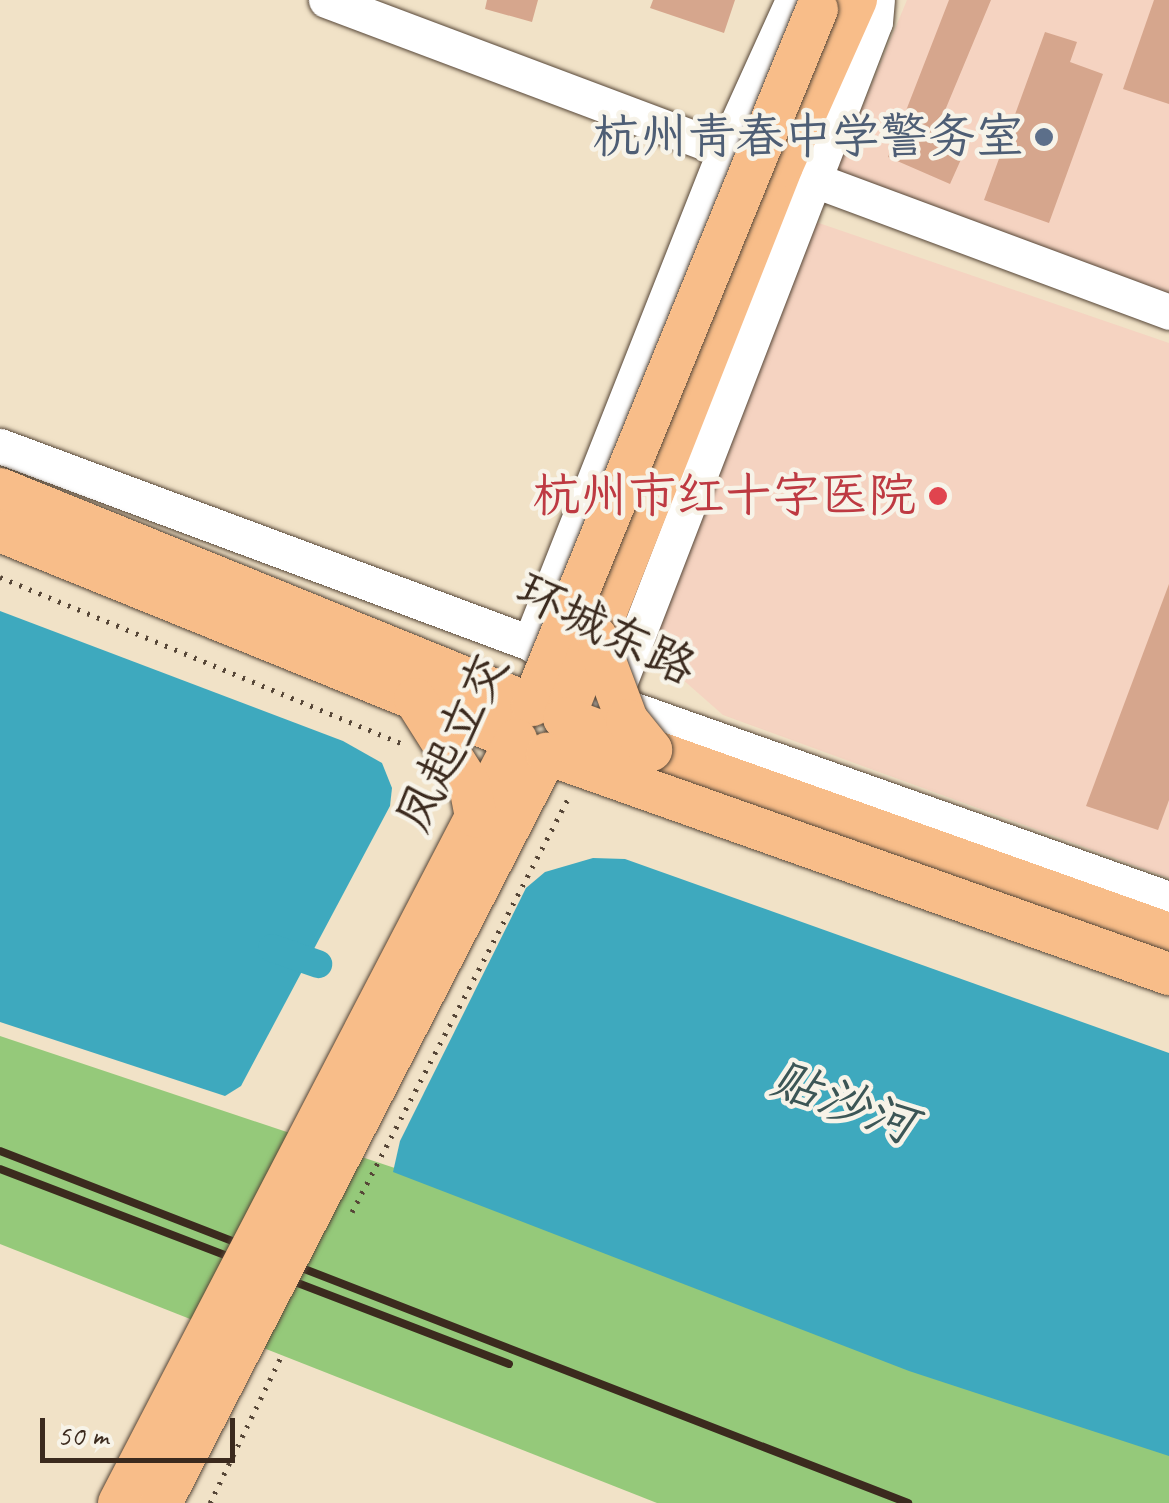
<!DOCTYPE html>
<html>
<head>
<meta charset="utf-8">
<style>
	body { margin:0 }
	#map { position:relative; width:1169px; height:1503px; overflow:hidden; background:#f1e2c7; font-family:Caveat,"LXGW WenKai TC",sans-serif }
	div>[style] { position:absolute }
	.built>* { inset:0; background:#f5d3c1 }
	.green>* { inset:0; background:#95c97a }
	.water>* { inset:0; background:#3ea9be }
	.canal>* { height:28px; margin:-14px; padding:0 14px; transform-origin:14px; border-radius:14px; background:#3ea9be }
	.building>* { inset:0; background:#d6a68d }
	.path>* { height:5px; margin-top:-2.5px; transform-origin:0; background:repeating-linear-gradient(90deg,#564637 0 2.5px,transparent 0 10.5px) }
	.roads { filter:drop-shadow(0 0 2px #564637) drop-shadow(0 0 2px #564637) }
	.minor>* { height:35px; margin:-17.5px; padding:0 17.5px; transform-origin:17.5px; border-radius:17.5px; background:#fff }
	.major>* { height:42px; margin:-21px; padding:0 21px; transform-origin:21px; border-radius:21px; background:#f8bd89 }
	.rail>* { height:8px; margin:-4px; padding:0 4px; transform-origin:4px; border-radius:4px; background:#3b2a1e }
	.bridges { filter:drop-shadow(0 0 2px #564637) drop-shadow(0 0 2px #564637) }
	.major-bridge>* { height:42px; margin:-21px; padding:0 21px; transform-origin:21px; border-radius:21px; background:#f8bd89 }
	.dots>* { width:28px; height:28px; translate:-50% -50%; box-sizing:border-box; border:5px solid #f7f3e8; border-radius:50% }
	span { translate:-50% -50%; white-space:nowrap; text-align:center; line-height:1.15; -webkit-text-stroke:9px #f7f3e8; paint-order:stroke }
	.service-label { font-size:48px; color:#4e5e75 }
	.right { translate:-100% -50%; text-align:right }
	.health-label { font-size:48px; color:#be3a42 }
	.street-label { font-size:48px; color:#3b2a1e }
	.water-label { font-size:50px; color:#3c5656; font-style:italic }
	.scale { position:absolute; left:40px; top:1418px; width:195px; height:45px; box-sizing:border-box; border:5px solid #3b2a1e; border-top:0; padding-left:12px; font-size:30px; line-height:35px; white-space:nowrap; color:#3b2a1e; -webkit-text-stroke:8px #f7f3e8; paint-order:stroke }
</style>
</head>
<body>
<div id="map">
	<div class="built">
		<i style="clip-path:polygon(907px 0,1169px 0,1169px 295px,835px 172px)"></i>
		<i style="clip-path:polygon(813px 221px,1169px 343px,1169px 878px,723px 715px,648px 649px)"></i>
	</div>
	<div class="green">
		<i style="clip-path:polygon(0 1036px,1169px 1427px,1169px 1503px,657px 1503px,0 1244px)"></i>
	</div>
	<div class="water">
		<i style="clip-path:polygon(0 611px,343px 741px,382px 763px,392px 788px,390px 806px,241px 1086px,225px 1096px,0 1022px)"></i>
		<i style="clip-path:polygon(593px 858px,625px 859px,1169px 1053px,1169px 1456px,909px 1371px,393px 1172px,400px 1141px,526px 888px,545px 872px)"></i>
	</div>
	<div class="canal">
		<i style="left:272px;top:948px;width:49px;rotate:19.2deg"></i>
	</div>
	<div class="building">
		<i style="clip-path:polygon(487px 0,538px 0,532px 22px,485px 9px)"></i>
		<i style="clip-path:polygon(653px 0,735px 0,724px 33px,650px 8px)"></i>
		<i style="clip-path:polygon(949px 0,991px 0,936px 132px,967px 146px,950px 184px,888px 157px)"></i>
		<i style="clip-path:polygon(1154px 0,1169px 0,1169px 104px,1123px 89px)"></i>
		<i style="clip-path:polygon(1045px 32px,1077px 42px,1070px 62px,1103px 74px,1049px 223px,984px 200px)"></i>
		<i style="clip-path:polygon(1169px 584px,1169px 800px,1158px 830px,1086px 806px)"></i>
	</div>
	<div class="path">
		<i style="left:0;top:577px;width:437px;rotate:22.5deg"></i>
		<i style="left:352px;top:1212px;width:467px;rotate:-62.4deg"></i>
		<i style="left:210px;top:1503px;width:162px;rotate:-64.1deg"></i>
	</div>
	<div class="roads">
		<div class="minor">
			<i style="left:326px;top:0;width:426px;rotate:20.6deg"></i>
			<i style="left:809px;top:178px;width:384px;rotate:20.4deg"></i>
			<i style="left:0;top:446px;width:565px;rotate:20.39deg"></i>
			<i style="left:530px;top:643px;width:101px;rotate:35.7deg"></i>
			<i style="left:612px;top:702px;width:591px;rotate:19.48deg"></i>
			<i style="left:530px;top:643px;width:530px;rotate:-68.42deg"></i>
			<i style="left:725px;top:150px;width:165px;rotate:-65.6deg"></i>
			<i style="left:612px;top:702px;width:729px;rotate:-68.86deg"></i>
			<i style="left:875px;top:22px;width:22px;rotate:-85deg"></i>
		</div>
		<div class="major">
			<i style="left:596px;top:637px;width:506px;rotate:-68.45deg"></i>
			<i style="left:782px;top:166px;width:182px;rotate:-66deg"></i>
			<i style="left:651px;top:750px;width:550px;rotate:19.56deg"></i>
		</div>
	</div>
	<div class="rail">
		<i style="left:0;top:1151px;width:974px;rotate:21.19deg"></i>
		<i style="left:0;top:1169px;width:545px;rotate:20.96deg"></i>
	</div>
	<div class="bridges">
		<div class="major-bridge">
			<i style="left:0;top:489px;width:574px;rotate:22.1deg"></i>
			<i style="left:532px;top:705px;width:752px;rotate:-67.73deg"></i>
			<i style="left:0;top:531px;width:557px;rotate:22.05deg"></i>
			<i style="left:516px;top:740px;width:860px;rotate:117.49deg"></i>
			<i style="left:596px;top:637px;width:87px;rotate:111.6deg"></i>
			<i style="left:564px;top:718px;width:93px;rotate:20.2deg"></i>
			<i style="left:596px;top:637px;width:89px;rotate:69.5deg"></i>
			<i style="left:627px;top:720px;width:38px;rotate:51deg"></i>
			<i style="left:415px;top:699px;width:103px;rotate:57.7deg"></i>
			<i style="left:470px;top:786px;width:31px;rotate:79deg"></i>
			<i style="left:161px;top:1503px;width:843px;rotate:-62.74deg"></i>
			<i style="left:547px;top:754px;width:660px;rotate:19.48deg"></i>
		</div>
	</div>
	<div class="dots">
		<i style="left:1044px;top:137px;background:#5c6f8a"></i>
		<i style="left:938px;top:496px;background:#e0444e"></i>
	</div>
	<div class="service-label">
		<span class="right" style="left:1024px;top:137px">杭州青春中学警务室</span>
	</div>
	<div class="health-label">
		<span class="right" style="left:916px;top:496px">杭州市红十字医院</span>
	</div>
	<div class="street-label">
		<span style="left:606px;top:629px;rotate:26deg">环城东路</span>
		<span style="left:452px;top:742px;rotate:-64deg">凤起立交</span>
	</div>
	<div class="water-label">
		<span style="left:843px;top:1102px;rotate:20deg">贴沙河</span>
	</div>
	<div class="scale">50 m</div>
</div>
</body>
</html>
